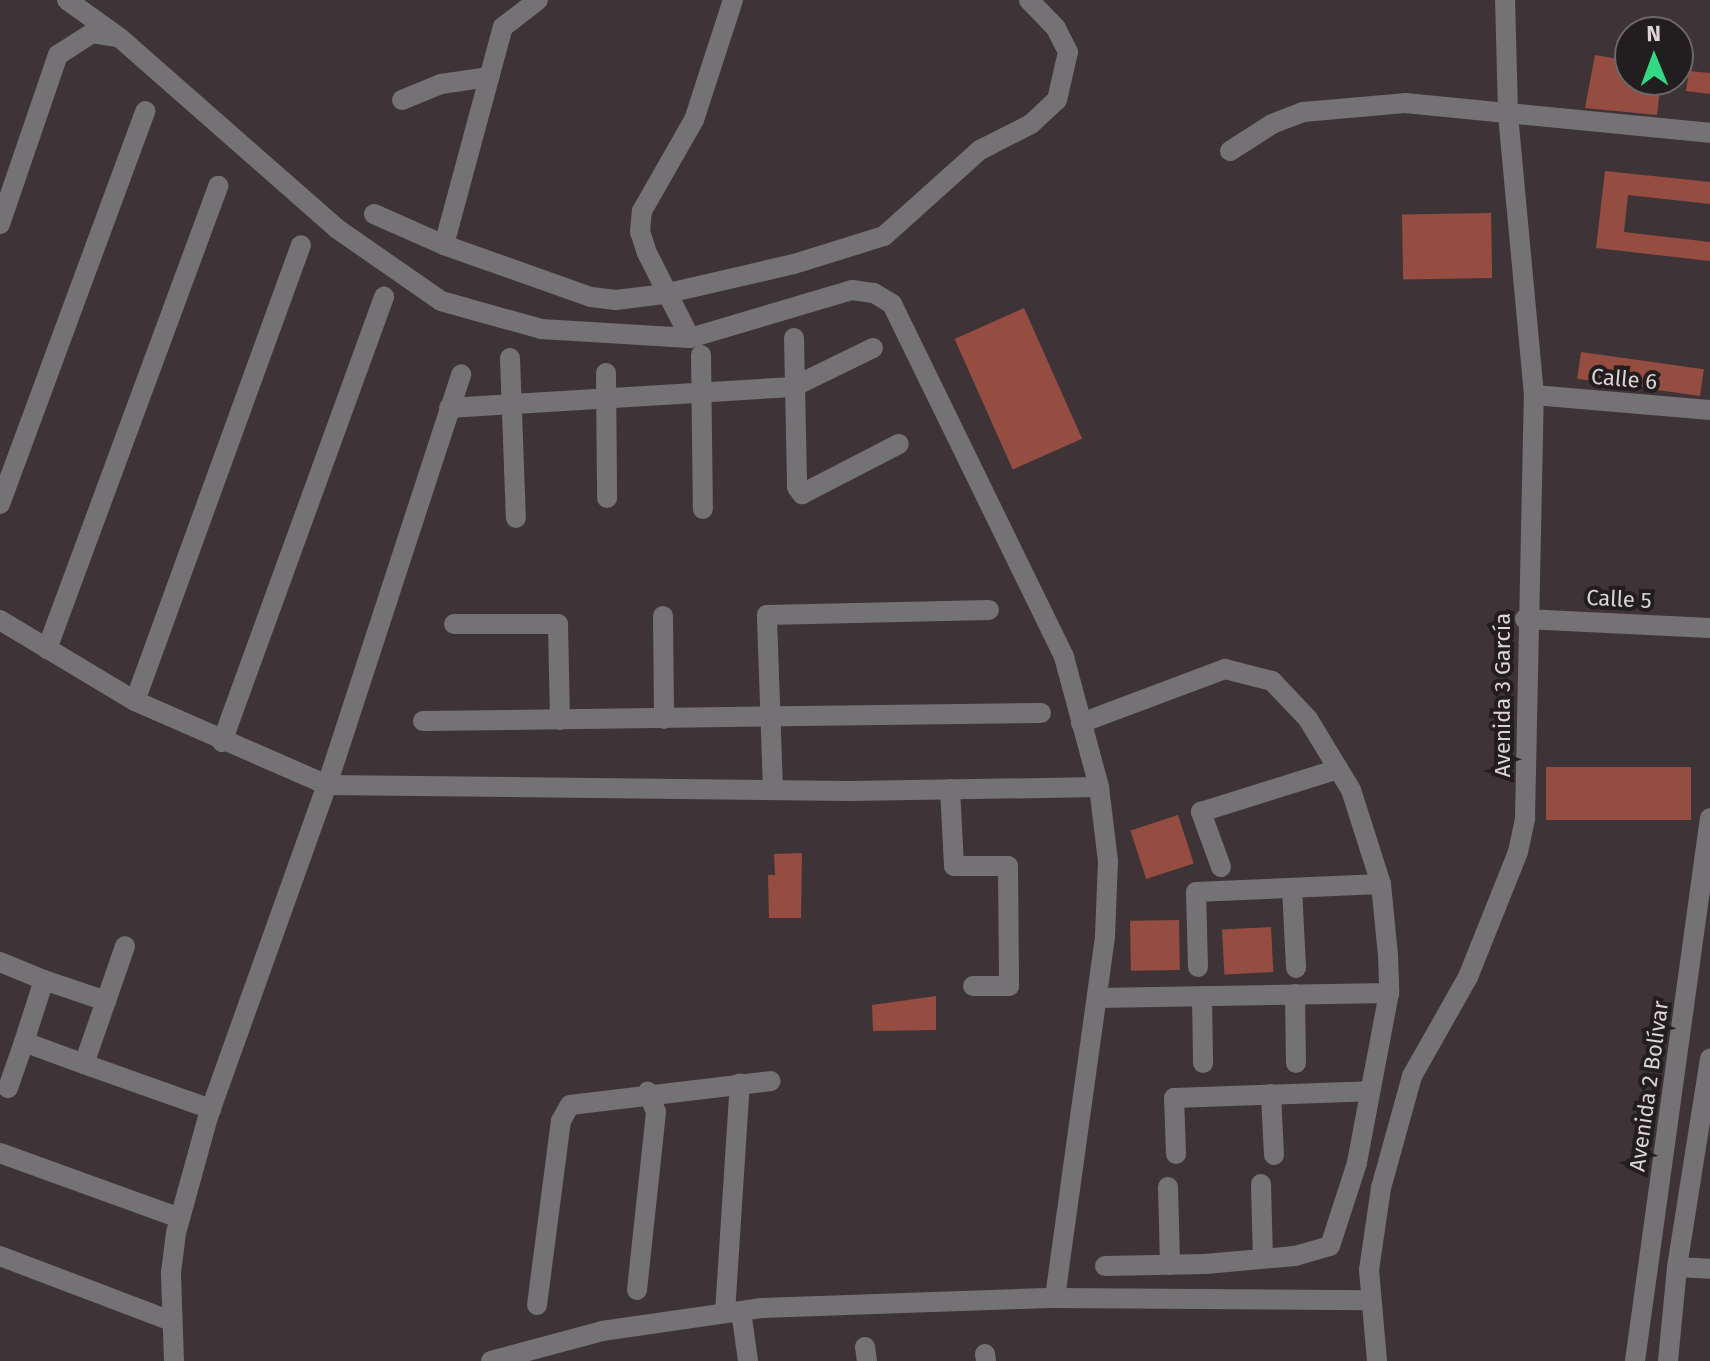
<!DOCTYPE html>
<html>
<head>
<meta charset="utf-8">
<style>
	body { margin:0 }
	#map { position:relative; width:1710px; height:1361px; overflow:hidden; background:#3e3437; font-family:"Fira Sans",sans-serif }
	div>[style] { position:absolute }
	.building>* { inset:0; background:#944d40; transform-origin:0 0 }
	.minor>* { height:20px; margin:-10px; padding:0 10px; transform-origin:10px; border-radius:10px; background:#757275 }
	span { translate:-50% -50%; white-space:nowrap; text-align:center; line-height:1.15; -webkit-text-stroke:8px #221d1e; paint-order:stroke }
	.street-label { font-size:22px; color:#dcd5d7 }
	.north { position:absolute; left:1614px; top:16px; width:80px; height:80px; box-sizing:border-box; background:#221d1e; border:2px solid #6c6768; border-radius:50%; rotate:359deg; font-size:22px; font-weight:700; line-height:32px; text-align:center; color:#dcd5d7 }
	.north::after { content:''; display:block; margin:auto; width:28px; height:36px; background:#33d882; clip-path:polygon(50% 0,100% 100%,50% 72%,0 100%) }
</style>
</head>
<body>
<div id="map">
	<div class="building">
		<i style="clip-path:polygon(1595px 55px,1630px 61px,1630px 80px,1661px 80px,1657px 115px,1585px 108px)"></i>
		<i style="clip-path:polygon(1689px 71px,1710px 73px,1710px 94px,1686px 91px)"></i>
		<i style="clip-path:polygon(1605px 171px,1710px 182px,1710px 204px,1628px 195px,1624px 232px,1710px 242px,1710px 261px,1596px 248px)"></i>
		<i style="left:1491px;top:213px;width:65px;height:89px;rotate:89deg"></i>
		<i style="left:1024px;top:308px;width:143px;height:76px;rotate:66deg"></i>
		<i style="left:1581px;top:352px;width:124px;height:27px;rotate:8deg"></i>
		<i style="left:1546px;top:767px;width:145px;height:53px"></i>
		<i style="left:1178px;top:815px;width:51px;height:50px;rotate:72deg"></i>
		<i style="clip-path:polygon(802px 853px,801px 918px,769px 918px,768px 875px,775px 875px,774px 854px)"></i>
		<i style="left:1179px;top:920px;width:50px;height:49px;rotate:89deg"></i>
		<i style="left:1271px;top:927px;width:45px;height:49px;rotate:87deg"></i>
		<i style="clip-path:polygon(936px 996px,936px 1030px,873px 1031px,872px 1005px)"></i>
	</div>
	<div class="minor">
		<i style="left:67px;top:0;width:65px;rotate:35.6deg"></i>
		<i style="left:120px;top:38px;width:288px;rotate:41.3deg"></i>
		<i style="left:336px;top:228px;width:128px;rotate:34.8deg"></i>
		<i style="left:441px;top:301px;width:104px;rotate:15.6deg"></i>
		<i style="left:541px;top:329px;width:149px;rotate:3.5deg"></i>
		<i style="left:690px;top:338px;width:169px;rotate:-16.5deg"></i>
		<i style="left:852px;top:290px;width:22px;rotate:8deg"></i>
		<i style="left:874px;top:293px;width:21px;rotate:31deg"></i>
		<i style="left:892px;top:304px;width:393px;rotate:64deg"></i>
		<i style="left:1064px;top:657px;width:135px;rotate:74.9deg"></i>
		<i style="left:1099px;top:787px;width:75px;rotate:83.1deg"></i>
		<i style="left:1108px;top:861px;width:76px;rotate:92.3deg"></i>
		<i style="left:1105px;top:937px;width:364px;rotate:97.9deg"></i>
		<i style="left:402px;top:100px;width:42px;rotate:-22.3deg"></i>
		<i style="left:441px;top:84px;width:49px;rotate:-8.3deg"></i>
		<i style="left:1230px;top:151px;width:50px;rotate:-32.7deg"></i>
		<i style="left:1272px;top:124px;width:33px;rotate:-21deg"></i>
		<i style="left:1303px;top:112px;width:102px;rotate:-5deg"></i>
		<i style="left:1405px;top:103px;width:306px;rotate:5.6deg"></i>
		<i style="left:374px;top:214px;width:77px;rotate:23.9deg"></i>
		<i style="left:444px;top:245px;width:156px;rotate:19.5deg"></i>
		<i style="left:591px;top:297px;width:25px;rotate:7deg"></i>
		<i style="left:616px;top:300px;width:48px;rotate:-7.1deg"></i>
		<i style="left:664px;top:294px;width:133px;rotate:-13deg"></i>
		<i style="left:794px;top:264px;width:94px;rotate:-17.3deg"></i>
		<i style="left:884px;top:236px;width:129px;rotate:-41.9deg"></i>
		<i style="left:980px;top:150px;width:57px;rotate:-27deg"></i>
		<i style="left:1031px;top:124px;width:35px;rotate:-43deg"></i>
		<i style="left:1057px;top:100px;width:49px;rotate:-77.1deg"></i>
		<i style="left:1068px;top:52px;width:27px;rotate:-117deg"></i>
		<i style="left:1056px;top:28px;width:39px;rotate:-134deg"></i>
		<i style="left:0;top:224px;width:179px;rotate:-71.1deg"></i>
		<i style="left:58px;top:55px;width:40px;rotate:-32.9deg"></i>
		<i style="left:92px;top:33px;width:24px;rotate:9deg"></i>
		<i style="left:444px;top:245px;width:226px;rotate:-74.9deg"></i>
		<i style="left:503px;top:27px;width:44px;rotate:-37.6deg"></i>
		<i style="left:690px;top:338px;width:95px;rotate:-116.8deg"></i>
		<i style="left:647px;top:253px;width:22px;rotate:-108deg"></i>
		<i style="left:640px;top:232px;width:21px;rotate:-85deg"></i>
		<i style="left:642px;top:211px;width:105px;rotate:-60.3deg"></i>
		<i style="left:694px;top:120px;width:126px;rotate:-72deg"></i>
		<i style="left:794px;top:338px;width:149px;rotate:88.8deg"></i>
		<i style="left:797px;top:487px;width:9px;rotate:54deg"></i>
		<i style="left:802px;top:494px;width:109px;rotate:-27.3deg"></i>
		<i style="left:701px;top:355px;width:154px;rotate:89.3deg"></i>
		<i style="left:510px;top:358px;width:160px;rotate:87.9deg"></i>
		<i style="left:606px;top:373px;width:125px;rotate:89.5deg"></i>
		<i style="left:1534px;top:395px;width:177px;rotate:4.9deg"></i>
		<i style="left:449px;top:408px;width:345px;rotate:-3.5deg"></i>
		<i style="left:793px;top:387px;width:89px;rotate:-26deg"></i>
		<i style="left:0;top:504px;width:419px;rotate:-69.7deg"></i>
		<i style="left:663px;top:616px;width:103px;rotate:89.4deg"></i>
		<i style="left:1525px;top:619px;width:185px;rotate:2.8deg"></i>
		<i style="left:0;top:620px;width:157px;rotate:31deg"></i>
		<i style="left:135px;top:701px;width:210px;rotate:23.6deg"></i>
		<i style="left:327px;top:785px;width:523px;rotate:0.66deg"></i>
		<i style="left:850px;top:791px;width:249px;rotate:-0.9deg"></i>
		<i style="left:454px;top:624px;width:104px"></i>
		<i style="left:558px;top:624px;width:96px;rotate:88.8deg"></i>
		<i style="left:47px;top:649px;width:494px;rotate:-69.7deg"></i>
		<i style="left:135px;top:701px;width:485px;rotate:-70deg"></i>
		<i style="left:423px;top:721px;width:618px;rotate:-0.74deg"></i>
		<i style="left:1081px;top:723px;width:154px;rotate:-20.6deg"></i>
		<i style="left:1225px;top:669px;width:49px;rotate:14.3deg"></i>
		<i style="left:1272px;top:681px;width:52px;rotate:46.5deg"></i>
		<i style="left:1308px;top:719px;width:83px;rotate:58.8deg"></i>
		<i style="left:1351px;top:790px;width:99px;rotate:72.3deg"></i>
		<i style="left:1381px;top:884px;width:71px;rotate:84.4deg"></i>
		<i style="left:1388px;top:955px;width:38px;rotate:88deg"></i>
		<i style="left:1389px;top:993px;width:173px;rotate:100.7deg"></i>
		<i style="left:1357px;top:1163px;width:87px;rotate:108deg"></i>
		<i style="left:1330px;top:1246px;width:36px;rotate:164deg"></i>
		<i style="left:1295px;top:1256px;width:90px;rotate:174.9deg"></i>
		<i style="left:1205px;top:1264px;width:100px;rotate:178.9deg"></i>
		<i style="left:222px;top:742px;width:474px;rotate:-70deg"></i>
		<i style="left:950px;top:789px;width:77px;rotate:87deg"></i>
		<i style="left:954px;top:866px;width:54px"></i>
		<i style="left:1008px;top:866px;width:120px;rotate:89.5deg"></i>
		<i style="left:1009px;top:986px;width:36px;rotate:180deg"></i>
		<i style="left:773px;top:790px;width:175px;rotate:-92deg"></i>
		<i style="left:767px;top:615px;width:222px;rotate:-1.3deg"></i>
		<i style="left:1221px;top:867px;width:59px;rotate:-110deg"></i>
		<i style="left:1201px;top:812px;width:144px;rotate:-17.4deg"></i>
		<i style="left:1292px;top:888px;width:80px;rotate:87.1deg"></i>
		<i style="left:0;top:962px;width:48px;rotate:22.2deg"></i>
		<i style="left:1198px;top:967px;width:75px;rotate:-91.5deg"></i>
		<i style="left:1196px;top:892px;width:185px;rotate:-2.5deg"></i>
		<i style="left:1295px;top:994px;width:69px;rotate:89.2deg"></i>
		<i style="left:1202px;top:996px;width:67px;rotate:89.1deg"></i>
		<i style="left:1097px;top:998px;width:292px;rotate:-1deg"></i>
		<i style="left:106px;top:1001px;width:58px;rotate:-70.9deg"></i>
		<i style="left:84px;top:1064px;width:67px;rotate:-70.8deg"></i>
		<i style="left:106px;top:1001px;width:65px;rotate:-161.3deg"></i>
		<i style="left:44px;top:980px;width:65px;rotate:107.9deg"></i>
		<i style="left:24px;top:1042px;width:64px;rotate:20.1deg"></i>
		<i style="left:84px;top:1064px;width:135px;rotate:19.5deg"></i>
		<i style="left:8px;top:1088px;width:49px;rotate:-70.8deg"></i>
		<i style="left:1271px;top:1094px;width:61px;rotate:87.2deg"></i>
		<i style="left:0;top:1153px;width:191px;rotate:19.9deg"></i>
		<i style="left:1176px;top:1154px;width:56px;rotate:-92deg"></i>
		<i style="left:1174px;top:1098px;width:196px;rotate:-2deg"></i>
		<i style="left:1261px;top:1184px;width:74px;rotate:88.5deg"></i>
		<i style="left:1168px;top:1187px;width:78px;rotate:88.5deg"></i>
		<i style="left:0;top:1256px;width:183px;rotate:20.8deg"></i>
		<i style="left:1677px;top:1267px;width:33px;rotate:3deg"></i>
		<i style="left:637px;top:1290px;width:179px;rotate:-83.9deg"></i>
		<i style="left:656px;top:1112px;width:22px;rotate:-112deg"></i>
		<i style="left:537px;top:1305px;width:186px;rotate:-82.6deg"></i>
		<i style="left:561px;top:1121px;width:18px;rotate:-61deg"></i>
		<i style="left:570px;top:1105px;width:202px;rotate:-6.8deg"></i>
		<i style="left:741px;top:1311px;width:50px;rotate:82deg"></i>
		<i style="left:725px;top:1313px;width:230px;rotate:-86.3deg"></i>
		<i style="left:865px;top:1347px;width:14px;rotate:82deg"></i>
		<i style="left:985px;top:1354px;width:7px;rotate:82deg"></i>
		<i style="left:174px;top:1361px;width:88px;rotate:-92deg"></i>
		<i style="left:171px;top:1273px;width:40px;rotate:-82.9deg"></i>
		<i style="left:176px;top:1233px;width:120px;rotate:-74.6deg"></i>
		<i style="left:208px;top:1117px;width:353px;rotate:-70.3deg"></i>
		<i style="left:327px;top:785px;width:432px;rotate:-71.9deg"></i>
		<i style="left:491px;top:1361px;width:115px;rotate:-15.1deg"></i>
		<i style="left:602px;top:1331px;width:162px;rotate:-8.2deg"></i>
		<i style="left:762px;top:1308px;width:293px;rotate:-2deg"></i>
		<i style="left:1055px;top:1298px;width:315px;rotate:0.4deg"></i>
		<i style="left:1377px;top:1361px;width:91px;rotate:-95deg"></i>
		<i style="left:1369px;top:1270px;width:83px;rotate:-81.7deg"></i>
		<i style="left:1381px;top:1188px;width:116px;rotate:-74.5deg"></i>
		<i style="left:1412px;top:1076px;width:114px;rotate:-60.5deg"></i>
		<i style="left:1468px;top:977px;width:135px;rotate:-68.2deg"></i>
		<i style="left:1518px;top:852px;width:35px;rotate:-78deg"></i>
		<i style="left:1525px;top:818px;width:423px;rotate:-88.8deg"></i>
		<i style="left:1534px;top:395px;width:283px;rotate:-95.3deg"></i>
		<i style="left:1508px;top:113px;width:113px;rotate:-91.5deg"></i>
		<i style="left:1635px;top:1361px;width:548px;rotate:-82.14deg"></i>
		<i style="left:1668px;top:1361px;width:94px;rotate:-84.5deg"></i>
		<i style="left:1677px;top:1267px;width:211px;rotate:-81deg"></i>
	</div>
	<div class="street-label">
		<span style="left:1624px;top:379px;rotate:5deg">Calle 6</span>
		<span style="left:1619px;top:599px;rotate:3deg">Calle 5</span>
		<span style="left:1503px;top:695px;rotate:-90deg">Avenida 3 García</span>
		<span style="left:1649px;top:1086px;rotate:-82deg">Avenida 2 Bolívar</span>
	</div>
	<div class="north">N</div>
</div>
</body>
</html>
